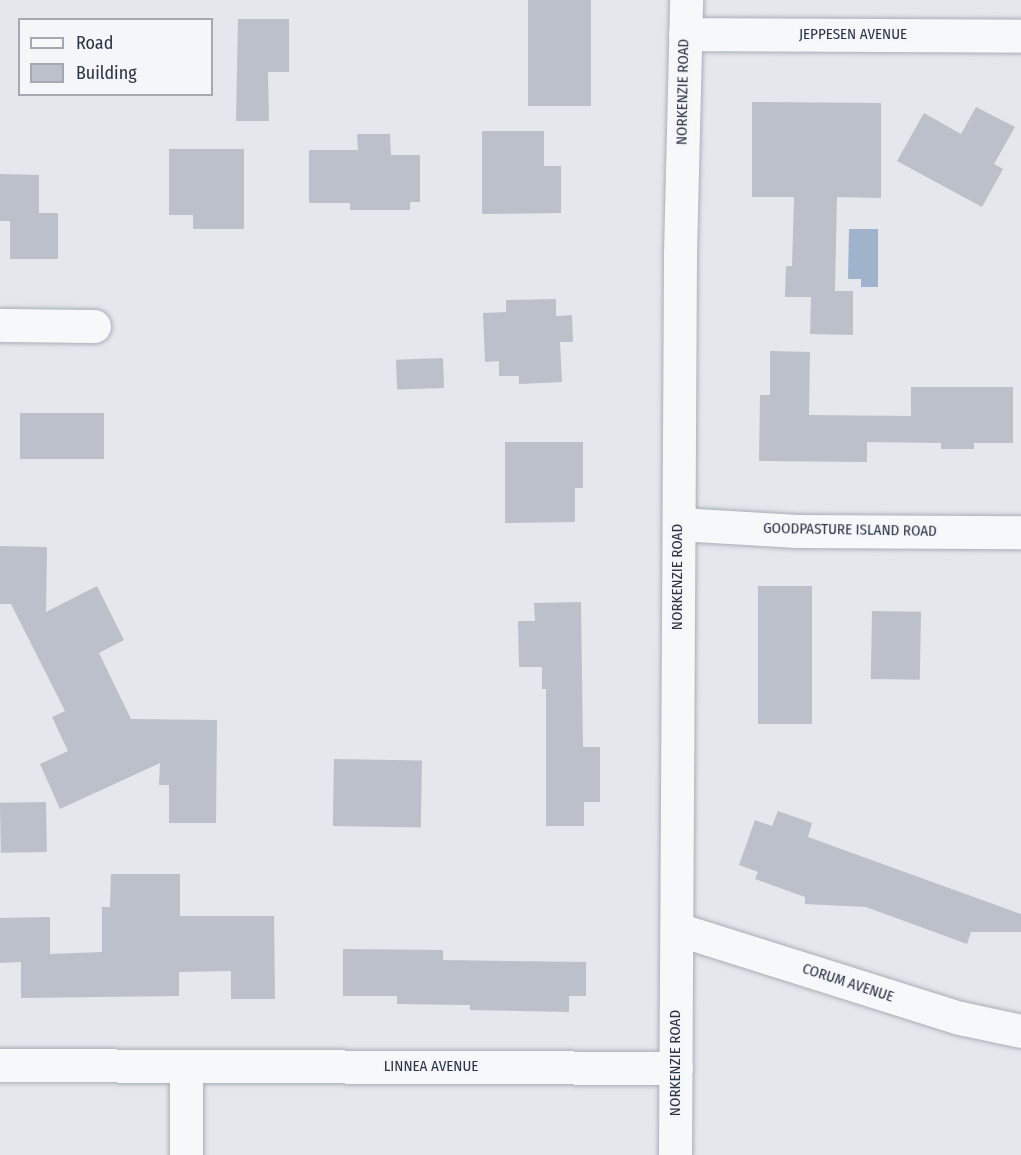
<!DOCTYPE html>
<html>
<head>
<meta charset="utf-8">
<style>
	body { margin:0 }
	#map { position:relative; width:1021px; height:1155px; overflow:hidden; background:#e4e7ec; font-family:"Fira Sans Condensed",sans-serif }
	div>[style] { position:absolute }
	.water>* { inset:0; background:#9fb4cc }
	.building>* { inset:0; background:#bbc0ca; transform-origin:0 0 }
	.roads { filter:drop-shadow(0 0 2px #a9aeb7) drop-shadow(0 0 2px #a9aeb7) }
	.minor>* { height:33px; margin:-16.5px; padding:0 16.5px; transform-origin:16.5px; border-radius:16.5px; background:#f7f8fa }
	span { translate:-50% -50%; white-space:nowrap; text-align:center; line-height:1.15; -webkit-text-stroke:4.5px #f4f6f9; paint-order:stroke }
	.street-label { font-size:15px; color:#2b3445 }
	.legend { position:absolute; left:18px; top:18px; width:195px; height:78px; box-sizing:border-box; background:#f4f6f9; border:2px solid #a4a8b1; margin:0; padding:8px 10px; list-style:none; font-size:18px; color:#2b3445 }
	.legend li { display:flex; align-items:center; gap:12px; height:30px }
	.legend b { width:30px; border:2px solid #a4a8b1 }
</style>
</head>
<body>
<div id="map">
	<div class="water">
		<i style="clip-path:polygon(849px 229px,878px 229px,878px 287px,861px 287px,861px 279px,848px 279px)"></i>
	</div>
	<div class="building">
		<i style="left:528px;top:0;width:63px;height:106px"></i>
		<i style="clip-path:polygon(238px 19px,289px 19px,289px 72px,268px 72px,269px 121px,236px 121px)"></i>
		<i style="clip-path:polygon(752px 102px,881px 103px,881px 198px,837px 197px,835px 291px,853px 291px,853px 335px,810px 334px,811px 297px,785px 297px,786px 266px,792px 266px,794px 197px,752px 197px)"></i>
		<i style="clip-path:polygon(976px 107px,1015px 127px,994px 164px,1003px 169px,982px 207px,897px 161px,924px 113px,961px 134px)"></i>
		<i style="clip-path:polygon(482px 131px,544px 131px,544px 166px,561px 166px,561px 213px,482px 214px)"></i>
		<i style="clip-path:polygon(357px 134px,390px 134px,391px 155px,420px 155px,420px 202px,410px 202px,410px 210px,350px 210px,350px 203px,309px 203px,309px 150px,358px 150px)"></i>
		<i style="clip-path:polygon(169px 149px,244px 149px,244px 229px,193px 229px,193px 215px,169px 215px)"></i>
		<i style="clip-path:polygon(0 174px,39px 175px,39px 213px,58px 213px,58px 259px,10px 259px,10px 221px,0 221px)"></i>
		<i style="clip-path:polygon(556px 299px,556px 316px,572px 315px,573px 342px,560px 342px,562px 382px,519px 384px,519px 376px,499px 376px,499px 361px,485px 362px,483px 313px,506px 312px,506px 300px)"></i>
		<i style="clip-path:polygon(770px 351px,810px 352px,809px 415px,911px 416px,911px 387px,1013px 387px,1013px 443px,974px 443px,974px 449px,941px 449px,941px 443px,867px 442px,867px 462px,759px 461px,760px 395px,770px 395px)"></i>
		<i style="left:443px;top:358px;width:30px;height:47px;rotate:88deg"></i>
		<i style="left:104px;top:413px;width:46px;height:84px;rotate:90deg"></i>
		<i style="clip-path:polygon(505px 442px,583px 442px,583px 488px,575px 488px,575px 522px,505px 523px)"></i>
		<i style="clip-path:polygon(0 546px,47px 547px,46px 612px,97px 586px,124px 640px,99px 653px,131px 719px,217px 720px,216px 823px,169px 823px,169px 785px,159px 785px,160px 763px,60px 809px,40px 764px,68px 751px,52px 717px,65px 711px,11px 604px,0 604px)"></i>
		<i style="left:758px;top:586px;width:54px;height:138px"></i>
		<i style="clip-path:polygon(581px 602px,583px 747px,600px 747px,600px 802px,584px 802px,584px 826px,546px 826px,546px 689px,542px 689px,542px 667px,519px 667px,518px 621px,535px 621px,534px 603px)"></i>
		<i style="left:872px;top:611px;width:49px;height:68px;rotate:1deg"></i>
		<i style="left:334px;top:759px;width:88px;height:67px;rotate:1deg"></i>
		<i style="left:46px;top:802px;width:50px;height:46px;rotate:89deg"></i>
		<i style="clip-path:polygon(778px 811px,812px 823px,808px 837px,1021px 914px,1021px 932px,971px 932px,967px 944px,866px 907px,805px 904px,805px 897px,755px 879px,758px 872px,739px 865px,755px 820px,772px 826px)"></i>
		<i style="clip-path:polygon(111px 874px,180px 874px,180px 916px,274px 916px,275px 999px,231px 999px,231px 971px,179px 972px,179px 996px,21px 998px,21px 962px,0 963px,0 918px,50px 917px,50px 954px,102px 952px,102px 907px,110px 907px)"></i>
		<i style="clip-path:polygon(343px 949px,443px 950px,443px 960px,586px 962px,586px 996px,569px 996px,569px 1012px,470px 1010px,470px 1005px,397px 1004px,397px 996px,343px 996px)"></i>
	</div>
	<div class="roads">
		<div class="minor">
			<i style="left:685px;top:34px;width:336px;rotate:0.3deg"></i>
			<i style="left:0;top:325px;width:94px;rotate:0.6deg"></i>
			<i style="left:679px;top:524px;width:118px;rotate:3.4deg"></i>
			<i style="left:797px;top:531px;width:224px;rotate:0.3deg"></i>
			<i style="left:677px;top:929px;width:297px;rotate:17.5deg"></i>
			<i style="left:960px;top:1018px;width:62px;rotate:12deg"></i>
			<i style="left:0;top:1065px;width:676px;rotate:0.25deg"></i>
			<i style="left:186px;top:1155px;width:89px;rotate:-90deg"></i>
			<i style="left:675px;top:1155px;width:902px;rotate:-89.68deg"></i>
			<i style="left:680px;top:253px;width:253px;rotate:-88.6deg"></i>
		</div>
	</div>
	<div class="street-label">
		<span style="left:853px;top:35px">JEPPESEN AVENUE</span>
		<span style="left:683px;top:92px;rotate:-89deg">NORKENZIE ROAD</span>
		<span style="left:850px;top:530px;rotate:1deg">GOODPASTURE ISLAND ROAD</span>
		<span style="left:678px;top:577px;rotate:-90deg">NORKENZIE ROAD</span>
		<span style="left:848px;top:983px;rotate:18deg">CORUM AVENUE</span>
		<span style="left:676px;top:1063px;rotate:-90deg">NORKENZIE ROAD</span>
		<span style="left:431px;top:1067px">LINNEA AVENUE</span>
	</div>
	<ul class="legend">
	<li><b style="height:8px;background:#f7f8fa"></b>Road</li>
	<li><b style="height:16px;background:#bbc0ca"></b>Building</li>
	</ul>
</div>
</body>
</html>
